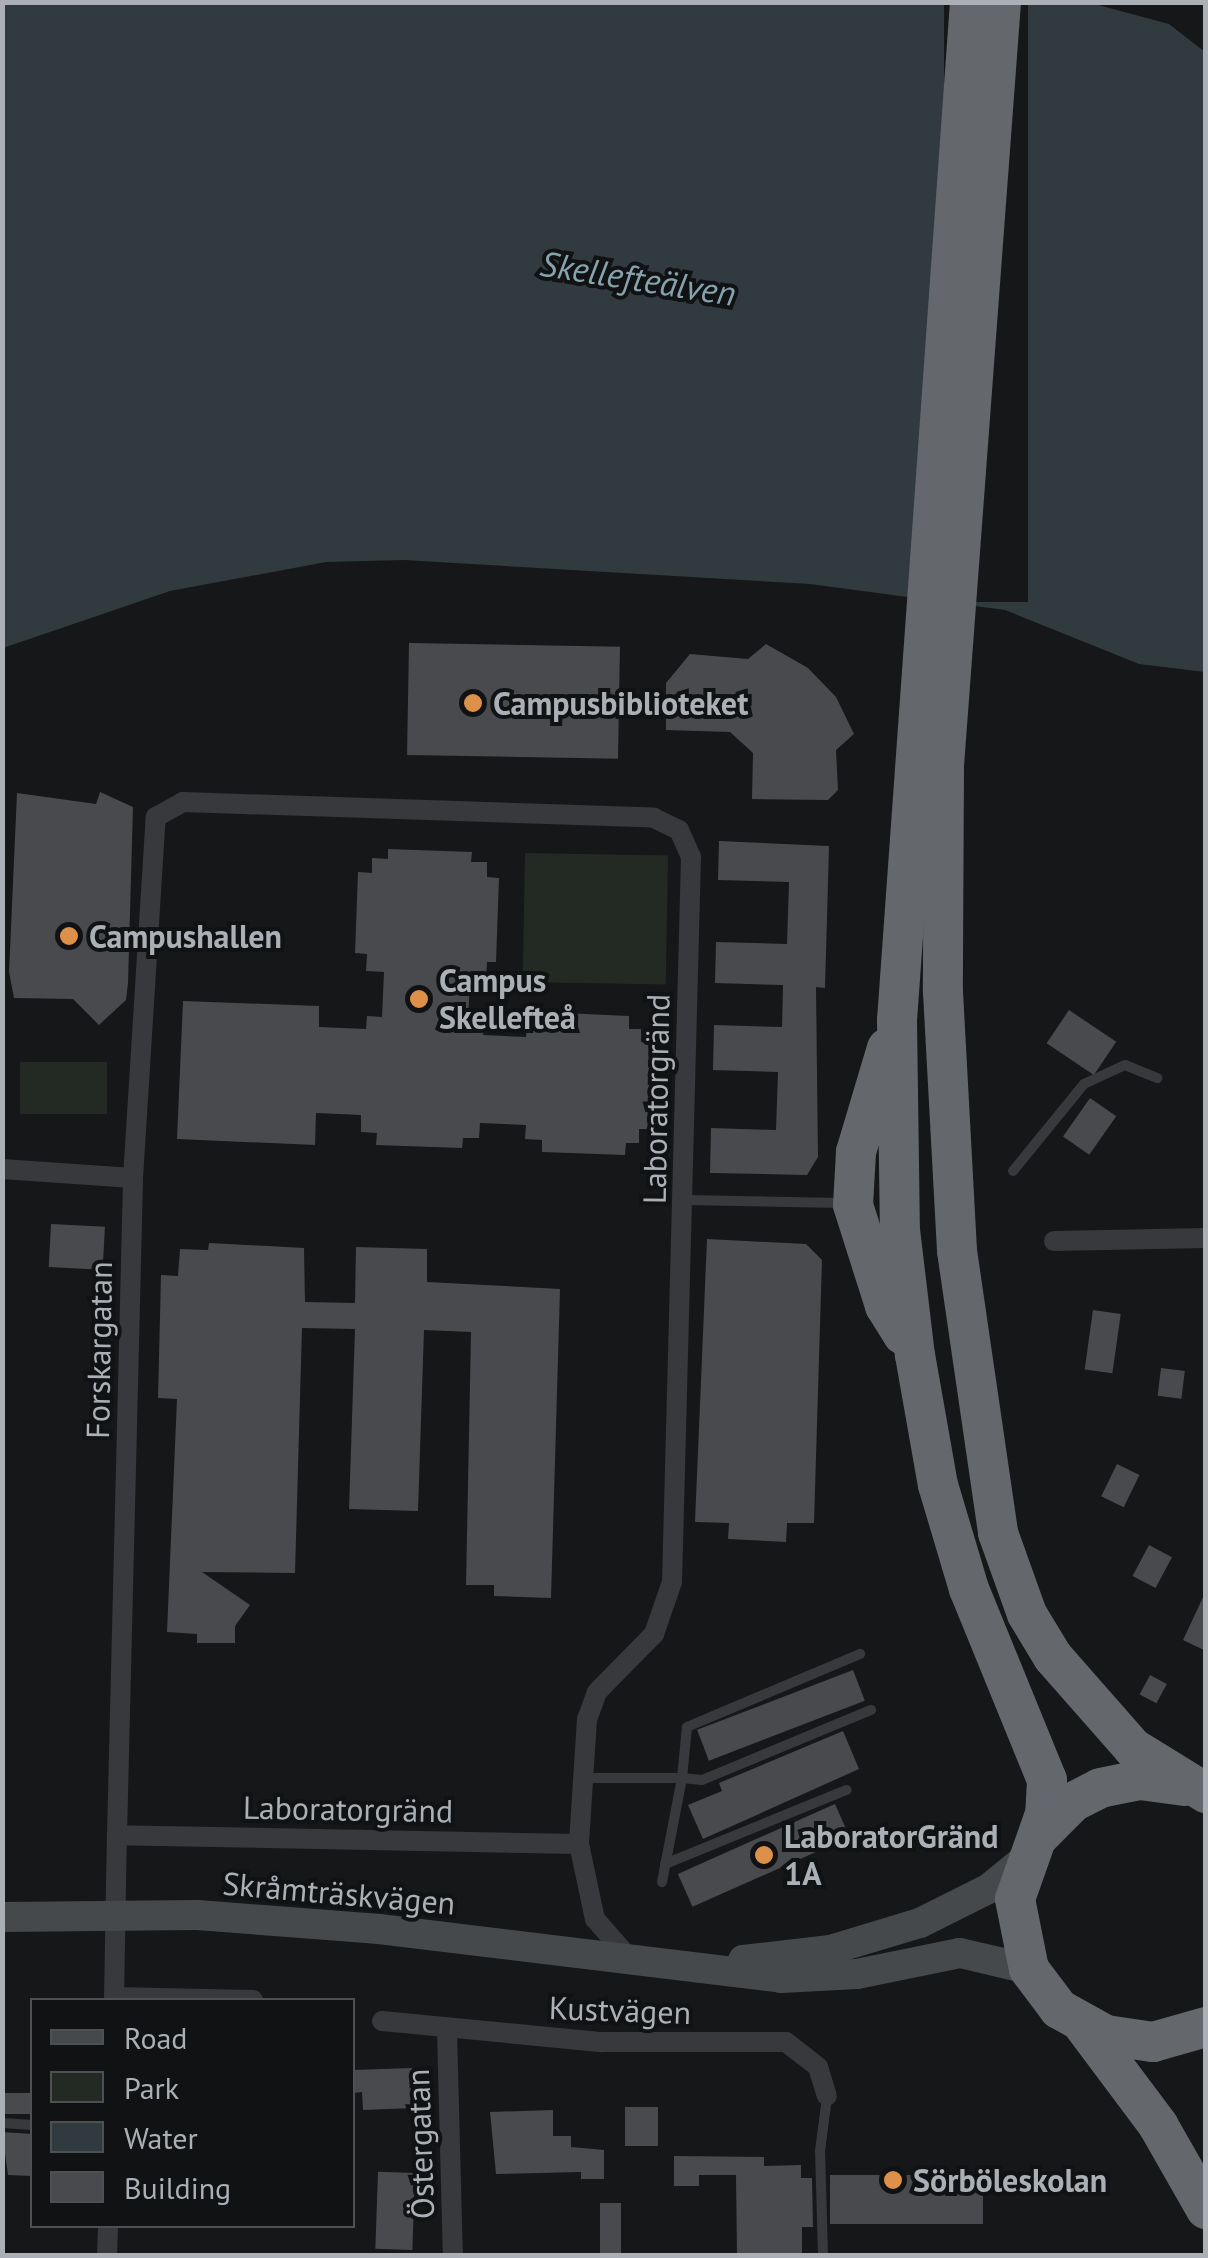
<!DOCTYPE html>
<html>
<head>
<meta charset="utf-8">
<style>
	body { margin:0 }
	#map { position:relative; width:1208px; height:2258px; overflow:hidden; background:#161718; font-family:"PT Sans",sans-serif }
	div>[style] { position:absolute }
	.green>* { inset:0; background:#232a23; transform-origin:0 0 }
	.water>* { inset:0; background:#313b3f }
	.pier>* { inset:0; background:#161718; transform-origin:0 0 }
	.building>* { inset:0; background:#484a4d; transform-origin:0 0 }
	.lane>* { height:10px; margin:-5px; padding:0 5px; transform-origin:5px; border-radius:5px; background:#38393c }
	.street>* { height:20px; margin:-10px; padding:0 10px; transform-origin:10px; border-radius:10px; background:#38393c }
	.secondary>* { height:30px; margin:-15px; padding:0 15px; transform-origin:15px; border-radius:15px; background:#46494c }
	.highway>* { height:40px; margin:-20px; padding:0 20px; transform-origin:20px; border-radius:20px; background:#64686d }
	.dots>* { width:28px; height:28px; translate:-50% -50%; box-sizing:border-box; border:5px solid #111213; border-radius:50% }
	span { translate:-50% -50%; white-space:nowrap; text-align:center; line-height:1.15; -webkit-text-stroke:8px #111213; paint-order:stroke }
	.poi-label { font-size:32px; color:#aab0b6; font-weight:700 }
	.left { translate:0 -50%; text-align:left }
	.street-label { font-size:32px; color:#aab0b6 }
	.water-label { font-size:35px; color:#85a2ad; font-style:italic }
	.frame { position:absolute; inset:0; border:5px solid #aab0b6; pointer-events:none }
	.legend { position:absolute; left:30px; top:1998px; width:325px; height:230px; box-sizing:border-box; background:#111213; border:2px solid #4e5154; margin:0; padding:12px 18px; list-style:none; font-size:30px; color:#aab0b6 }
	.legend li { display:flex; align-items:center; gap:20px; height:50px }
	.legend b { width:50px; border:2px solid #4e5154 }
</style>
</head>
<body>
<div id="map">
	<div class="green">
		<i style="left:525px;top:853px;width:143px;height:129px;rotate:1deg"></i>
		<i style="left:20px;top:1062px;width:87px;height:52px"></i>
	</div>
	<div class="water">
		<i style="clip-path:polygon(1087px 2px,1169px 24px,1205px 52px,1205px 672px,1139px 664px,1005px 610px,810px 584px,404px 560px,326px 562px,170px 591px,3px 648px,3px 3px)"></i>
	</div>
	<div class="pier">
		<i style="left:944px;top:3px;width:84px;height:599px"></i>
	</div>
	<div class="building">
		<i style="left:409px;top:643px;width:211px;height:112px;rotate:1deg"></i>
		<i style="clip-path:polygon(766px 644px,808px 668px,836px 697px,854px 734px,836px 750px,838px 790px,828px 800px,752px 799px,753px 753px,730px 732px,666px 730px,666px 683px,690px 654px,748px 659px)"></i>
		<i style="clip-path:polygon(100px 792px,133px 807px,128px 983px,126px 1000px,99px 1025px,73px 999px,14px 998px,9px 972px,17px 793px,96px 804px)"></i>
		<i style="clip-path:polygon(719px 841px,829px 846px,825px 988px,816px 987px,818px 1157px,807px 1175px,710px 1173px,711px 1128px,776px 1130px,778px 1072px,713px 1070px,714px 1025px,782px 1027px,783px 985px,715px 983px,716px 942px,787px 944px,789px 882px,718px 880px)"></i>
		<i style="clip-path:polygon(388px 849px,472px 852px,471px 862px,487px 862px,487px 877px,499px 878px,496px 962px,487px 962px,486px 980px,470px 980px,468px 1021px,484px 1022px,483px 1035px,526px 1037px,527px 1024px,540px 1024px,541px 1012px,629px 1016px,629px 1029px,641px 1029px,641px 1042px,651px 1043px,648px 1129px,639px 1129px,639px 1143px,626px 1143px,625px 1155px,542px 1152px,542px 1140px,525px 1139px,526px 1125px,480px 1123px,479px 1138px,463px 1138px,462px 1148px,376px 1145px,377px 1133px,361px 1132px,361px 1115px,316px 1113px,315px 1145px,177px 1139px,183px 1001px,319px 1006px,319px 1027px,366px 1029px,367px 1016px,382px 1017px,384px 972px,366px 971px,367px 954px,355px 953px,358px 872px,372px 873px,372px 858px,388px 859px)"></i>
		<i style="left:1069px;top:1010px;width:57px;height:40px;rotate:34deg"></i>
		<i style="left:1090px;top:1098px;width:32px;height:47px;rotate:35deg"></i>
		<i style="left:51px;top:1224px;width:54px;height:43px;rotate:3deg"></i>
		<i style="clip-path:polygon(707px 1239px,806px 1244px,822px 1260px,814px 1523px,787px 1523px,786px 1542px,728px 1539px,729px 1523px,695px 1522px)"></i>
		<i style="clip-path:polygon(209px 1243px,304px 1248px,305px 1302px,355px 1303px,356px 1247px,427px 1249px,427px 1282px,560px 1289px,551px 1598px,494px 1596px,494px 1585px,466px 1585px,471px 1332px,424px 1330px,418px 1511px,349px 1509px,355px 1329px,302px 1328px,295px 1573px,202px 1572px,250px 1605px,235px 1626px,235px 1643px,197px 1643px,197px 1634px,167px 1632px,177px 1399px,158px 1398px,161px 1275px,178px 1276px,180px 1249px,208px 1250px)"></i>
		<i style="left:1093px;top:1310px;width:28px;height:60px;rotate:8deg"></i>
		<i style="left:1161px;top:1368px;width:24px;height:28px;rotate:7deg"></i>
		<i style="left:1117px;top:1464px;width:25px;height:36px;rotate:26deg"></i>
		<i style="left:1149px;top:1545px;width:26px;height:35px;rotate:28deg"></i>
		<i style="clip-path:polygon(1206px 1591px,1206px 1651px,1183px 1640px)"></i>
		<i style="left:853px;top:1670px;width:33px;height:167px;rotate:69deg"></i>
		<i style="left:1150px;top:1675px;width:19px;height:22px;rotate:28deg"></i>
		<i style="clip-path:polygon(843px 1731px,859px 1769px,703px 1839px,688px 1805px,722px 1791px,719px 1783px)"></i>
		<i style="left:835px;top:1804px;width:36px;height:172px;rotate:66deg"></i>
		<i style="clip-path:polygon(412px 2068px,413px 2108px,363px 2110px,362px 2092px,352px 2093px,352px 2070px)"></i>
		<i style="left:2px;top:2093px;width:30px;height:21px"></i>
		<i style="left:625px;top:2107px;width:33px;height:39px"></i>
		<i style="clip-path:polygon(553px 2110px,553px 2136px,571px 2136px,571px 2147px,604px 2150px,604px 2179px,581px 2179px,581px 2172px,496px 2174px,490px 2112px)"></i>
		<i style="clip-path:polygon(2px 2132px,32px 2134px,32px 2176px,8px 2175px)"></i>
		<i style="clip-path:polygon(674px 2156px,764px 2157px,764px 2166px,801px 2165px,801px 2178px,812px 2178px,813px 2227px,802px 2227px,802px 2256px,737px 2256px,736px 2175px,699px 2175px,699px 2186px,674px 2186px)"></i>
		<i style="left:415px;top:2173px;width:77px;height:37px;rotate:92deg"></i>
		<i style="left:983px;top:2175px;width:49px;height:153px;rotate:90deg"></i>
		<i style="left:600px;top:2203px;width:21px;height:50px"></i>
	</div>
	<div class="lane">
		<i style="left:1013px;top:1171px;width:112px;rotate:-50.8deg"></i>
		<i style="left:1084px;top:1084px;width:45px;rotate:-24.9deg"></i>
		<i style="left:1125px;top:1065px;width:35px;rotate:22deg"></i>
		<i style="left:685px;top:1200px;width:157px;rotate:1.1deg"></i>
		<i style="left:583px;top:1778px;width:99px"></i>
		<i style="left:682px;top:1778px;width:51px;rotate:-84.4deg"></i>
		<i style="left:687px;top:1727px;width:188px;rotate:-22.9deg"></i>
		<i style="left:665px;top:1864px;width:196px;rotate:-22.2deg"></i>
		<i style="left:662px;top:1882px;width:106px;rotate:-79.1deg"></i>
		<i style="left:682px;top:1778px;width:20px;rotate:6deg"></i>
		<i style="left:702px;top:1780px;width:183px;rotate:-22.5deg"></i>
		<i style="left:2px;top:2123px;width:30px;rotate:4deg"></i>
		<i style="left:823px;top:2256px;width:105px;rotate:-91.6deg"></i>
		<i style="left:820px;top:2151px;width:54px;rotate:-82.6deg"></i>
	</div>
	<div class="street">
		<i style="left:2px;top:1169px;width:131px;rotate:3.9deg"></i>
		<i style="left:1054px;top:1241px;width:152px;rotate:-1.1deg"></i>
		<i style="left:579px;top:1844px;width:77px;rotate:78deg"></i>
		<i style="left:595px;top:1919px;width:53px;rotate:48.8deg"></i>
		<i style="left:114px;top:1997px;width:139px;rotate:1.2deg"></i>
		<i style="left:114px;top:2000px;width:165px;rotate:-89deg"></i>
		<i style="left:117px;top:1835px;width:657px;rotate:-88.6deg"></i>
		<i style="left:133px;top:1178px;width:362px;rotate:-86.4deg"></i>
		<i style="left:156px;top:817px;width:31px;rotate:-29deg"></i>
		<i style="left:183px;top:802px;width:471px;rotate:1.9deg"></i>
		<i style="left:654px;top:818px;width:28px;rotate:26deg"></i>
		<i style="left:679px;top:830px;width:30px;rotate:66deg"></i>
		<i style="left:691px;top:857px;width:725px;rotate:91.5deg"></i>
		<i style="left:672px;top:1582px;width:55px;rotate:109.1deg"></i>
		<i style="left:654px;top:1634px;width:81px;rotate:134.5deg"></i>
		<i style="left:597px;top:1692px;width:29px;rotate:110deg"></i>
		<i style="left:587px;top:1719px;width:125px;rotate:93.7deg"></i>
		<i style="left:579px;top:1844px;width:462px;rotate:-178.9deg"></i>
		<i style="left:382px;top:2021px;width:221px;rotate:5.5deg"></i>
		<i style="left:602px;top:2042px;width:184px"></i>
		<i style="left:786px;top:2042px;width:41px;rotate:38deg"></i>
		<i style="left:818px;top:2067px;width:30px;rotate:73deg"></i>
		<i style="left:447px;top:2031px;width:225px;rotate:88.5deg"></i>
		<i style="left:107px;top:2256px;width:30px;rotate:-88deg"></i>
	</div>
	<div class="secondary">
		<i style="left:2px;top:1917px;width:195px;rotate:-0.6deg"></i>
		<i style="left:197px;top:1915px;width:183px;rotate:4.4deg"></i>
		<i style="left:379px;top:1929px;width:405px;rotate:6.9deg"></i>
		<i style="left:781px;top:1978px;width:76px;rotate:-3deg"></i>
		<i style="left:857px;top:1974px;width:105px;rotate:-11.5deg"></i>
		<i style="left:960px;top:1953px;width:71px;rotate:13.1deg"></i>
		<i style="left:743px;top:1960px;width:88px;rotate:-6.6deg"></i>
		<i style="left:830px;top:1950px;width:94px;rotate:-16.7deg"></i>
		<i style="left:920px;top:1923px;width:76px;rotate:-26.6deg"></i>
		<i style="left:988px;top:1889px;width:49px;rotate:-39.2deg"></i>
	</div>
	<div class="highway">
		<i style="left:970px;top:2px;width:1022px;rotate:94.1deg"></i>
		<i style="left:897px;top:1021px;width:209px;rotate:89.2deg"></i>
		<i style="left:900px;top:1230px;width:126px;rotate:83.2deg"></i>
		<i style="left:915px;top:1355px;width:132px;rotate:80deg"></i>
		<i style="left:938px;top:1485px;width:109px;rotate:73.4deg"></i>
		<i style="left:969px;top:1589px;width:206px;rotate:67.8deg"></i>
		<i style="left:1047px;top:1780px;width:34px;rotate:93deg"></i>
		<i style="left:1045px;top:1814px;width:90px;rotate:109.4deg"></i>
		<i style="left:1015px;top:1899px;width:71px;rotate:78.7deg"></i>
		<i style="left:1029px;top:1969px;width:50px;rotate:53.1deg"></i>
		<i style="left:1059px;top:2009px;width:54px;rotate:29deg"></i>
		<i style="left:1106px;top:2035px;width:48px;rotate:8.5deg"></i>
		<i style="left:1153px;top:2042px;width:55px;rotate:-15.8deg"></i>
		<i style="left:1001px;top:2px;width:766px;rotate:94.27deg"></i>
		<i style="left:944px;top:766px;width:226px;rotate:90.3deg"></i>
		<i style="left:943px;top:992px;width:259px;rotate:86.9deg"></i>
		<i style="left:957px;top:1251px;width:285px;rotate:81.7deg"></i>
		<i style="left:998px;top:1533px;width:86px;rotate:70.3deg"></i>
		<i style="left:1027px;top:1614px;width:50px;rotate:58.8deg"></i>
		<i style="left:1053px;top:1657px;width:121px;rotate:48.7deg"></i>
		<i style="left:1133px;top:1748px;width:86px;rotate:31.7deg"></i>
		<i style="left:887px;top:1048px;width:109px;rotate:106.6deg"></i>
		<i style="left:856px;top:1152px;width:53px;rotate:93.2deg"></i>
		<i style="left:853px;top:1205px;width:106px;rotate:72.4deg"></i>
		<i style="left:885px;top:1306px;width:34px;rotate:58deg"></i>
		<i style="left:1038px;top:1837px;width:49px;rotate:-45deg"></i>
		<i style="left:1073px;top:1802px;width:30px;rotate:-27deg"></i>
		<i style="left:1100px;top:1788px;width:41px;rotate:-11.3deg"></i>
		<i style="left:1140px;top:1780px;width:45px;rotate:7.6deg"></i>
		<i style="left:1084px;top:2026px;width:124px;rotate:53.2deg"></i>
		<i style="left:1158px;top:2125px;width:97px;rotate:60.3deg"></i>
	</div>
	<div class="dots">
		<i style="left:473px;top:703px;background:#dd9049"></i>
		<i style="left:69px;top:936px;background:#dd9049"></i>
		<i style="left:419px;top:999px;background:#dd9049"></i>
		<i style="left:764px;top:1855px;background:#dd9049"></i>
		<i style="left:893px;top:2180px;background:#dd9049"></i>
	</div>
	<div class="poi-label">
		<span class="left" style="left:493px;top:703px">Campusbiblioteket</span>
		<span class="left" style="left:89px;top:936px">Campushallen</span>
		<span class="left" style="left:439px;top:999px">Campus<br>Skellefteå</span>
		<span class="left" style="left:784px;top:1855px">LaboratorGränd<br>1A</span>
		<span class="left" style="left:913px;top:2180px">Sörböleskolan</span>
	</div>
	<div class="street-label">
		<span style="left:656px;top:1099px;rotate:-89deg">Laboratorgränd</span>
		<span style="left:99px;top:1350px;rotate:-89deg">Forskargatan</span>
		<span style="left:348px;top:1809px;rotate:1deg">Laboratorgränd</span>
		<span style="left:339px;top:1893px;rotate:5deg">Skråmträskvägen</span>
		<span style="left:620px;top:2010px;rotate:2deg">Kustvägen</span>
		<span style="left:420px;top:2144px;rotate:-92deg">Östergatan</span>
	</div>
	<div class="water-label">
		<span style="left:638px;top:278px;rotate:9deg">Skellefteälven</span>
	</div>
	<div class="frame"></div>
	<ul class="legend">
	<li><b style="height:12px;background:#46494c"></b>Road</li>
	<li><b style="height:28px;background:#232a23"></b>Park</li>
	<li><b style="height:28px;background:#313b3f"></b>Water</li>
	<li><b style="height:28px;background:#484a4d"></b>Building</li>
	</ul>
</div>
</body>
</html>
